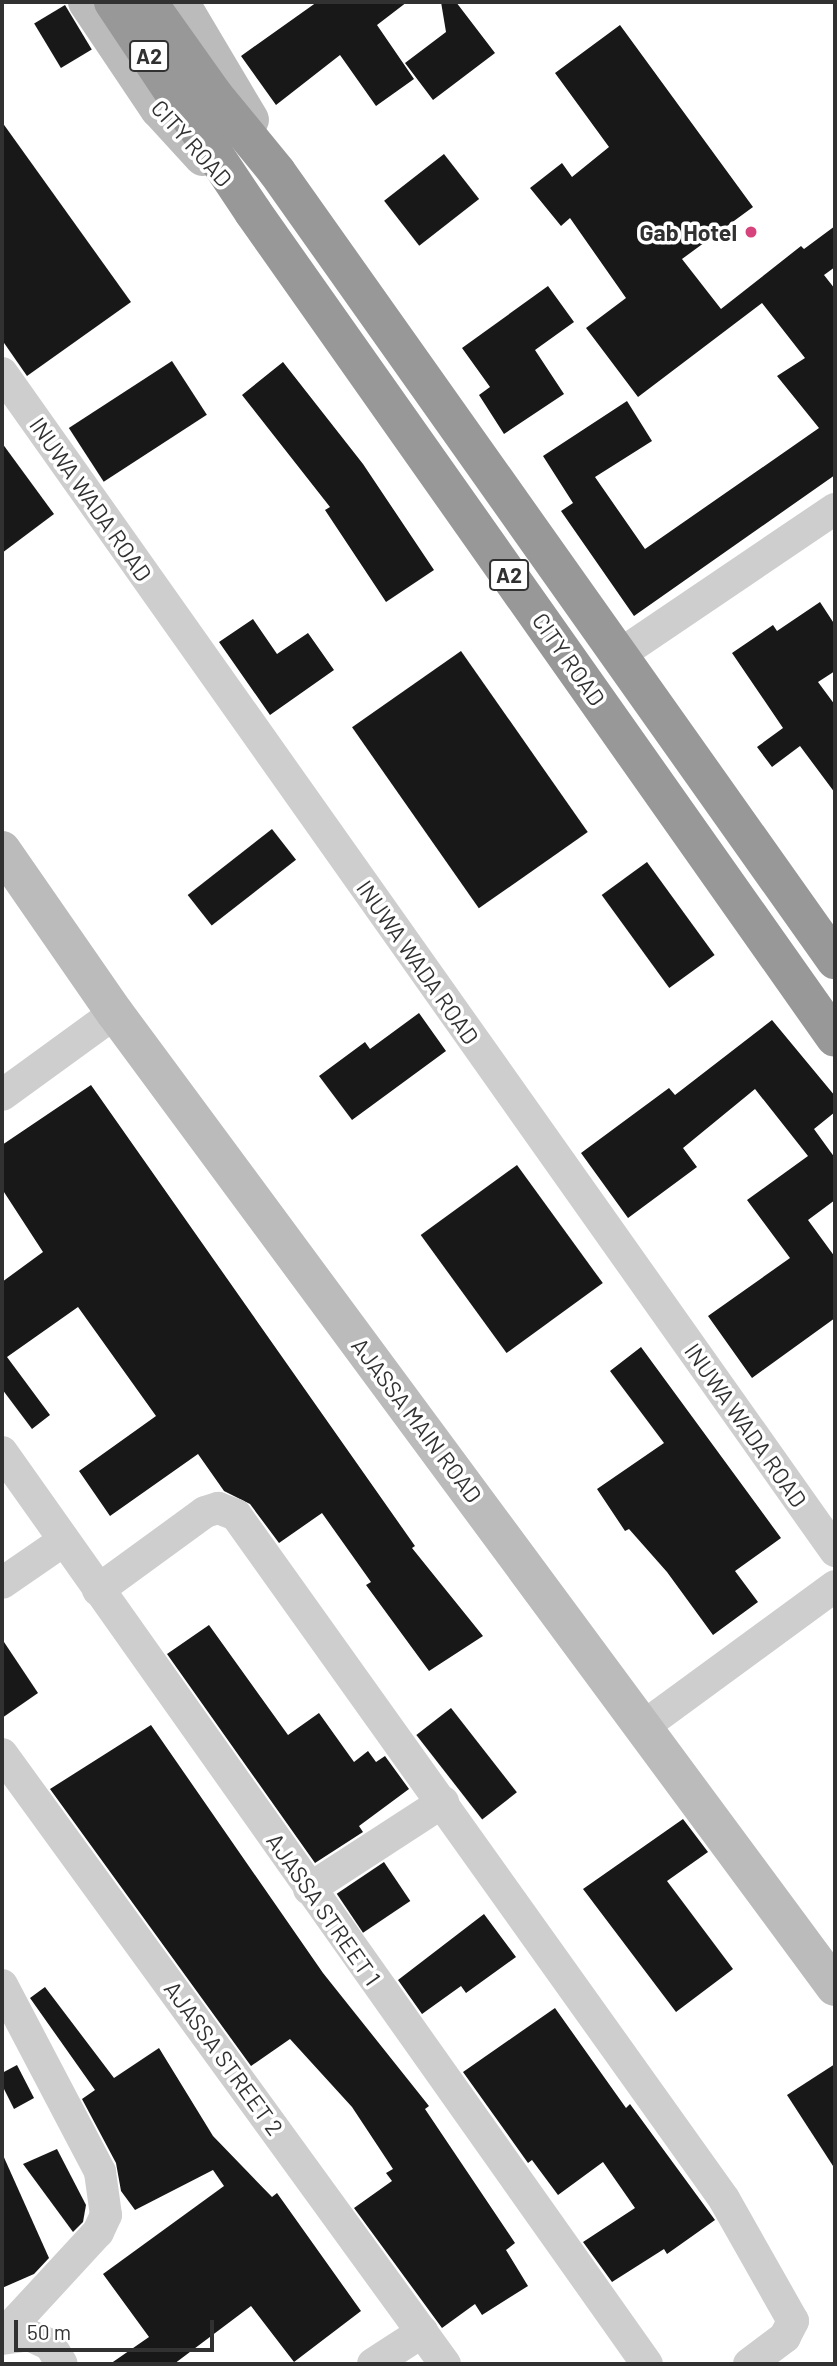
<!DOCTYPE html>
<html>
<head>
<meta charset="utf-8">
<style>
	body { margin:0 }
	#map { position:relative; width:837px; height:2366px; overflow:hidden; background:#fff; font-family:Barlow,sans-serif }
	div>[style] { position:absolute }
	.building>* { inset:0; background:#181818; transform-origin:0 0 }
	.street>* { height:32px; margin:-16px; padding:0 16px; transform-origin:16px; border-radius:16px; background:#cecece }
	.secondary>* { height:38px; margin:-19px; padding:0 19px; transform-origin:19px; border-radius:19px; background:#bbb }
	.highway>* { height:38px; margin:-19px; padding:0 19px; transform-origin:19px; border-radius:19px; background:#989898 }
	.dots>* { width:19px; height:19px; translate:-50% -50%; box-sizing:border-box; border:4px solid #fff; border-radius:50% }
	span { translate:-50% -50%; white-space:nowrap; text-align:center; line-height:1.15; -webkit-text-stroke:7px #fff; paint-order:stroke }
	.shield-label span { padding:2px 5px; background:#fff; border:2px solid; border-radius:5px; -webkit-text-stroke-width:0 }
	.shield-label { font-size:21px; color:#313131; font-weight:700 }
	.street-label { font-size:23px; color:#313131 }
	.poi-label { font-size:23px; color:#313131; font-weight:700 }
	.right { translate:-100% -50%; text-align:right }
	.frame { position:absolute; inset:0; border:4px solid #313131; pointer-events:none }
	.scale { position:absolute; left:14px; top:2320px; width:200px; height:32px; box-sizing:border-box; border:4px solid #313131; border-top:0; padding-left:9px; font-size:21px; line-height:24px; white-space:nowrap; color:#313131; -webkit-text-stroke:5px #fff; paint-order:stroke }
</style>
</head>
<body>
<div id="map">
	<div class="building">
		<i style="clip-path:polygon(317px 2px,407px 2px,377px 25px,414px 79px,376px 106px,340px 55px,276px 105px,241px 56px)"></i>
		<i style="clip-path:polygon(441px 2px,456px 2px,495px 53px,433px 100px,405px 63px,446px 32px)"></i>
		<i style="left:65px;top:5px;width:52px;height:36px;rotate:59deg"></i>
		<i style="clip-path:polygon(620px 25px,753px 207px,682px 259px,721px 309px,801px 246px,804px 249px,835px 226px,835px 267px,824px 275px,835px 289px,835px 475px,634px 616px,561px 511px,573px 503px,543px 456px,627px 401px,652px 441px,595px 477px,645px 549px,819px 428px,777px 376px,805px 358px,762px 303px,638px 397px,586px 328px,626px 298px,570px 218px,561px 226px,530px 188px,562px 163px,572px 177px,609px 147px,555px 73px)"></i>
		<i style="clip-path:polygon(2px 122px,131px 302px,27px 376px,2px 340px)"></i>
		<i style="left:444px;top:154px;width:57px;height:76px;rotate:52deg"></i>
		<i style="clip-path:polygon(548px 286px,574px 322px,535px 350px,564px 394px,504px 434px,479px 395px,490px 387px,462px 348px)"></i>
		<i style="left:172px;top:361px;width:64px;height:123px;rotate:57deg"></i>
		<i style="clip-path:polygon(283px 362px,363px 464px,434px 570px,386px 602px,325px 510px,330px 507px,242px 395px)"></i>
		<i style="clip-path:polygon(2px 443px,54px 514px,2px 553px)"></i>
		<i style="clip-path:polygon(820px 602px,835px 625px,835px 671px,818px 682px,835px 705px,835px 793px,800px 746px,772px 767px,757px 747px,783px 728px,732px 653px,773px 625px,777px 631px)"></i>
		<i style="clip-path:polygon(253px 619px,277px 654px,308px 633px,334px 670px,270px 715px,219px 642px)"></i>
		<i style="left:461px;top:651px;width:221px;height:133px;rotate:55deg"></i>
		<i style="left:272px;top:829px;width:39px;height:107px;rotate:52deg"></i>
		<i style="left:647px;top:862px;width:115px;height:56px;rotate:54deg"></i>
		<i style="clip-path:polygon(419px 1013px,446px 1051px,352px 1120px,319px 1076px,365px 1042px,370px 1049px)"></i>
		<i style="clip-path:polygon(772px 1020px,835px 1096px,835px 1112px,814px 1129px,835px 1158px,835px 1200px,808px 1220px,835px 1257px,835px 1318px,752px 1378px,708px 1316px,790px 1258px,747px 1200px,808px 1156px,755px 1089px,683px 1148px,697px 1167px,628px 1218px,581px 1153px,669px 1088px,675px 1095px)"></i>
		<i style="clip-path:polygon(91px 1085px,415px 1546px,412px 1548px,483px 1636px,429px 1671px,366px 1585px,371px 1582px,322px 1513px,279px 1543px,250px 1504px,224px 1491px,198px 1454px,110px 1516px,79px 1471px,156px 1416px,78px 1307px,7px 1357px,50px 1415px,32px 1429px,2px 1389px,2px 1282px,43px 1252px,2px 1189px,2px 1145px)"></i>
		<i style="left:517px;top:1165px;width:146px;height:119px;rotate:54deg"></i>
		<i style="clip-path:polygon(641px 1347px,781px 1538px,735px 1571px,758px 1602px,713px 1635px,667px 1572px,629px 1529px,625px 1531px,597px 1489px,664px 1443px,610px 1371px)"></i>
		<i style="clip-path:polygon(209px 1625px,288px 1735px,319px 1713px,354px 1762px,368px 1751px,376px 1762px,385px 1756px,409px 1789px,359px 1826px,363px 1832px,315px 1863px,167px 1654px)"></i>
		<i style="clip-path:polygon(2px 1639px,38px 1693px,2px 1718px)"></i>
		<i style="left:451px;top:1708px;width:107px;height:44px;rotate:52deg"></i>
		<i style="clip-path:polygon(151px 1725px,323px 1973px,429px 2106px,425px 2109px,515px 2243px,506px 2250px,528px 2286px,482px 2315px,475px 2304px,442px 2328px,354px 2208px,392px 2181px,386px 2173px,393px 2169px,352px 2107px,290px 2039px,251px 2066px,50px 1789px)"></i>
		<i style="clip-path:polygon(683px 1819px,708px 1852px,667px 1881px,733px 1969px,676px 2012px,583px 1889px)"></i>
		<i style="left:384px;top:1862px;width:47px;height:57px;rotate:56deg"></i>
		<i style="clip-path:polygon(484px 1914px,516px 1957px,466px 1993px,461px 1986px,422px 2014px,398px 1980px)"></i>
		<i style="clip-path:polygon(45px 1987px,114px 2078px,159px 2048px,213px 2136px,272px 2197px,277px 2193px,361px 2311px,294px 2362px,251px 2306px,174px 2364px,110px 2364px,149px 2337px,103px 2274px,224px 2186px,213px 2170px,135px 2210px,121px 2191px,116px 2163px,82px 2099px,95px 2090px,30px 1998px)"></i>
		<i style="clip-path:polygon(555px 2008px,626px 2108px,630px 2104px,715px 2220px,667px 2254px,664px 2249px,612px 2282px,583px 2242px,635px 2208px,603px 2162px,558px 2195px,532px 2160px,528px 2163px,463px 2072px)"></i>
		<i style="clip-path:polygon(835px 2064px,835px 2169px,787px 2095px)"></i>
		<i style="clip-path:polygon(17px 2065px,34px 2098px,14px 2109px,2px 2085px,2px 2073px)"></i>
		<i style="clip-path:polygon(57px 2149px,86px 2205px,83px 2222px,73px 2232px,23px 2164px)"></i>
		<i style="clip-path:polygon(2px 2153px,49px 2258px,34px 2274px,2px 2288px)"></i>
	</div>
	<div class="street">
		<i style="left:2px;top:373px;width:1443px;rotate:54.73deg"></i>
		<i style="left:619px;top:655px;width:261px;rotate:-34.1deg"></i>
		<i style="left:2px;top:1095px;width:140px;rotate:-36deg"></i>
		<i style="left:2px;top:1452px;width:1117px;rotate:54.73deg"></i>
		<i style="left:2px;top:1583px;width:74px;rotate:-34.5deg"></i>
		<i style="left:98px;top:1590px;width:132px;rotate:-36.1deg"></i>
		<i style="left:205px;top:1512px;width:14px;rotate:-17deg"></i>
		<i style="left:218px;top:1508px;width:19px;rotate:21deg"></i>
		<i style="left:236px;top:1515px;width:840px;rotate:54.49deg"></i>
		<i style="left:724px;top:2199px;width:140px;rotate:60.5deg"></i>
		<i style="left:793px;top:2321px;width:18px;rotate:117deg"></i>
		<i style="left:785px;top:2337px;width:45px;rotate:143.1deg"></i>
		<i style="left:644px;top:1726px;width:237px;rotate:-36.2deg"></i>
		<i style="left:2px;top:1754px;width:754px;rotate:54.01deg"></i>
		<i style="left:309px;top:1889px;width:160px;rotate:-33deg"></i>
		<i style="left:2px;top:1985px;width:211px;rotate:62.3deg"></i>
		<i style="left:100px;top:2172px;width:43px;rotate:82.1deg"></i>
		<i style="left:106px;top:2215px;width:19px;rotate:115deg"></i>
		<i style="left:98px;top:2232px;width:142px;rotate:132.7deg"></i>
		<i style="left:2px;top:2339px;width:27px;rotate:-8deg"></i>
		<i style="left:29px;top:2335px;width:23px;rotate:25deg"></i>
		<i style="left:50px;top:2345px;width:22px;rotate:58deg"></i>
		<i style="left:373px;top:2364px;width:59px;rotate:-33.1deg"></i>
	</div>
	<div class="secondary">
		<i style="left:87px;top:2px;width:129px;rotate:56.1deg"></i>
		<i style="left:159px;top:109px;width:65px;rotate:47.5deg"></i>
		<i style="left:180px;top:2px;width:137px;rotate:59.3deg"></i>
		<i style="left:2px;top:850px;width:198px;rotate:55.3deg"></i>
		<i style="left:115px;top:1013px;width:1211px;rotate:53.53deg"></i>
	</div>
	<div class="highway">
		<i style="left:113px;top:2px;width:252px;rotate:56.3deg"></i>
		<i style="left:253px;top:212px;width:1010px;rotate:54.83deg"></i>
		<i style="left:148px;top:2px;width:114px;rotate:54.6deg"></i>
		<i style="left:214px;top:95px;width:99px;rotate:50.7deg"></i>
		<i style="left:277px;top:172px;width:966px;rotate:54.7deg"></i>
	</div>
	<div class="dots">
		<i style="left:751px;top:232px;background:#d7447d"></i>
	</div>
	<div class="shield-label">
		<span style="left:149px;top:56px">A2</span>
		<span style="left:509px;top:575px">A2</span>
	</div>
	<div class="street-label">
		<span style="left:192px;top:143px;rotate:48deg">CITY ROAD</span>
		<span style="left:91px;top:499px;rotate:55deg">INUWA WADA ROAD</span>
		<span style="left:569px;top:659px;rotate:55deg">CITY ROAD</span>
		<span style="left:418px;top:962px;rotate:55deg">INUWA WADA ROAD</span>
		<span style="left:417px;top:1420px;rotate:53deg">AJASSA MAIN ROAD</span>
		<span style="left:746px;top:1425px;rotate:55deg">INUWA WADA ROAD</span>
		<span style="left:324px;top:1909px;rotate:55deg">AJASSA STREET 1</span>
		<span style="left:224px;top:2058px;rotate:54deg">AJASSA STREET 2</span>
	</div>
	<div class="poi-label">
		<span class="right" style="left:737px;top:232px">Gab Hotel</span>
	</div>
	<div class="frame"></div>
	<div class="scale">50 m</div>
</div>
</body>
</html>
